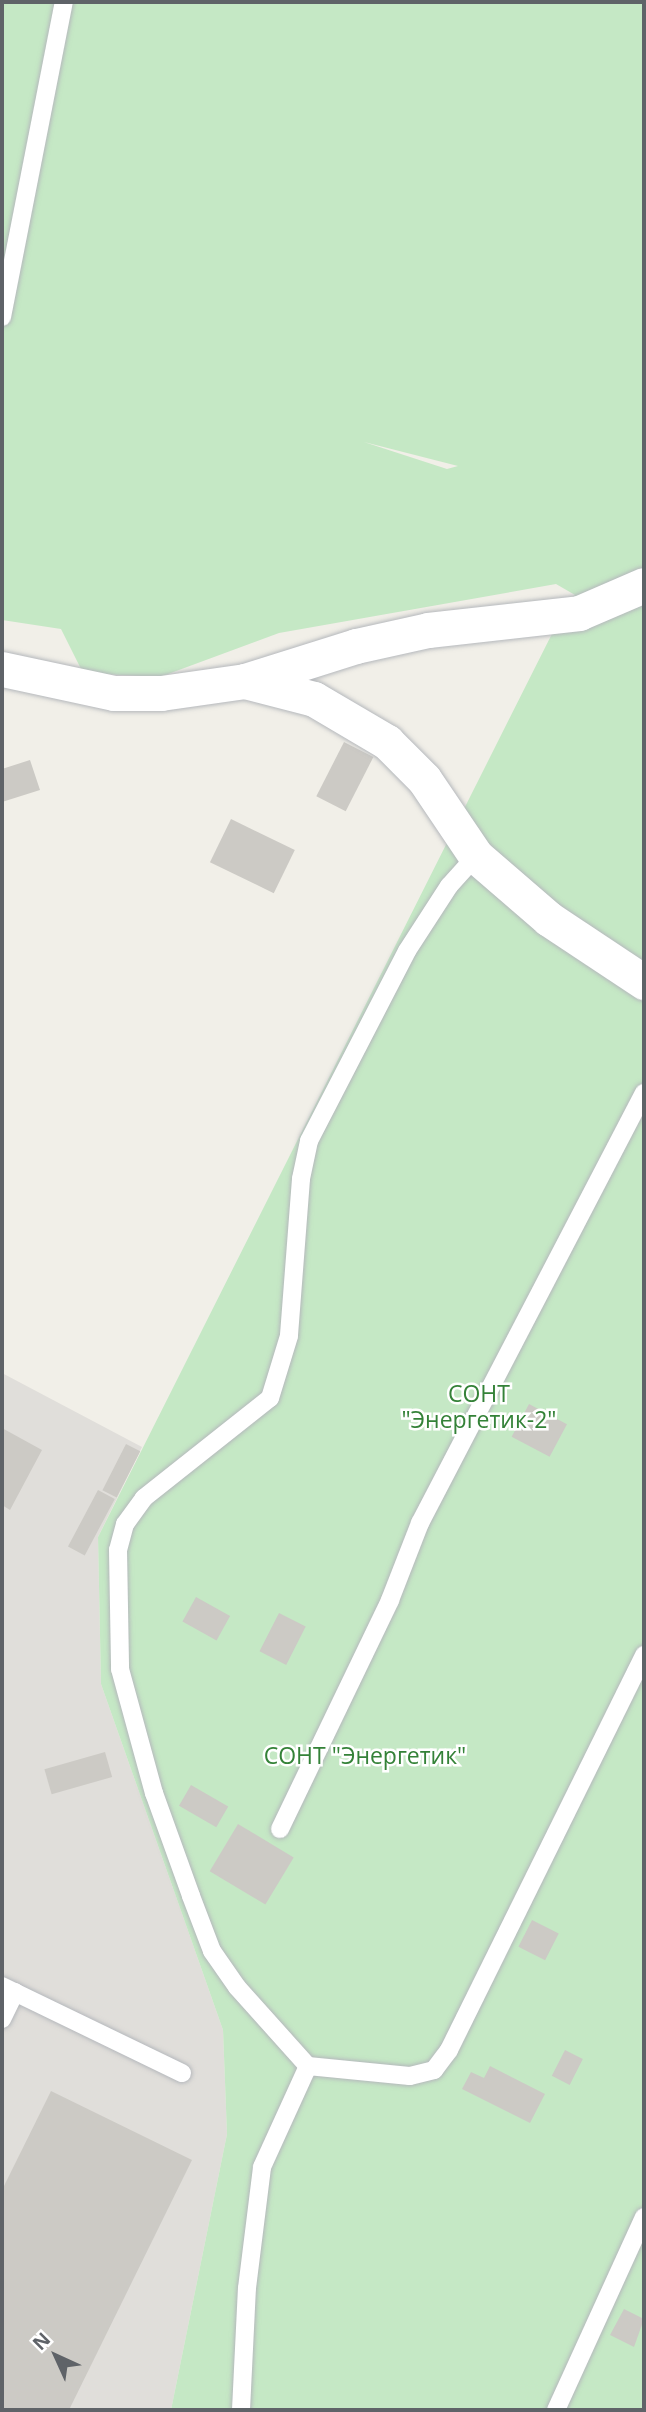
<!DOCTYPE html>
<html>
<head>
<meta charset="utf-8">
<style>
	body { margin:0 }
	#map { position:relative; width:646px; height:2412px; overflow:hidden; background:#f1efe8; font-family:"Open Sans",sans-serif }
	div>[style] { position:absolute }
	.industrial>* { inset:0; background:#e0deda }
	.green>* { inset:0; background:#c5e8c5 }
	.building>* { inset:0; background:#cccac5; transform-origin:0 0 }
	.roads { filter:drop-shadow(0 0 2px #b5b8bc) drop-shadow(0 0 2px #b5b8bc) }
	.service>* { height:18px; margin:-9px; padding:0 9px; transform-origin:9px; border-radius:9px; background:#fff }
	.minor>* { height:35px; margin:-17.5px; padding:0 17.5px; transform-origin:17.5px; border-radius:17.5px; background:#fff }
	span { translate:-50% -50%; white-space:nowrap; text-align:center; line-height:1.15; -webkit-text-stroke:5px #fff; paint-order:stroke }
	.park-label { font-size:23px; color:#348238 }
	.frame { position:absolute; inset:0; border:4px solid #5f6368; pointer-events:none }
	.north { position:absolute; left:21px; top:2321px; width:70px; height:70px; -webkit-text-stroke:5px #fff; paint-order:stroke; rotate:315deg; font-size:19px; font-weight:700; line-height:28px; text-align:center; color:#5f6368 }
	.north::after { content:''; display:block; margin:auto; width:24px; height:32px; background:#5f6368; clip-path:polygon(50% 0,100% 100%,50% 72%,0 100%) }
</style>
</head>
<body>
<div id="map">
	<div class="industrial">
		<i style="clip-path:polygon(2px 1373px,142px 1447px,98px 1537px,101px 1684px,223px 2030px,227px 2134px,171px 2410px,2px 2410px)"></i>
	</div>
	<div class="green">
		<i style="clip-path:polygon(evenodd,2px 2px,644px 2px,644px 2410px,171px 2410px,227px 2134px,223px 2030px,101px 1684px,98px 1537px,570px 598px,575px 595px,556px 584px,279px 633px,160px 677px,83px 673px,61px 629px,2px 620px,2px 2px,364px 442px,458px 466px,447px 469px,364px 442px)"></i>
	</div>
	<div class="building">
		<i style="left:344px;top:742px;width:33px;height:61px;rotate:27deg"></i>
		<i style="clip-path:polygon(30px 760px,40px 790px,2px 802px,2px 769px)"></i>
		<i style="left:231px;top:819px;width:71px;height:48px;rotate:26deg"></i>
		<i style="left:529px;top:1404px;width:43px;height:37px;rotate:28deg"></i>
		<i style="clip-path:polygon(2px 1428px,42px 1450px,10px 1510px,2px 1505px)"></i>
		<i style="left:126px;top:1444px;width:16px;height:52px;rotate:27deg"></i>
		<i style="left:98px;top:1490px;width:19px;height:64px;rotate:28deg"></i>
		<i style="left:196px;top:1597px;width:39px;height:28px;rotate:29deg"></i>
		<i style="left:279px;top:1613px;width:30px;height:43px;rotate:27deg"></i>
		<i style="left:105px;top:1752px;width:26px;height:63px;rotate:74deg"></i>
		<i style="left:191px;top:1785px;width:43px;height:24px;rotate:30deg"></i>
		<i style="left:238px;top:1824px;width:65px;height:55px;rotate:31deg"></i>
		<i style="left:532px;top:1920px;width:30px;height:30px;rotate:27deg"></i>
		<i style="left:565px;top:2050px;width:20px;height:29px;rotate:27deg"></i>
		<i style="clip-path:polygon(490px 2066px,545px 2094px,530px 2123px,462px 2089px,471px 2072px,484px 2078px)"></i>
		<i style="clip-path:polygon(51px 2091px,192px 2160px,69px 2410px,2px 2410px,2px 2190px)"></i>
		<i style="clip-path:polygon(624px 2309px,644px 2319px,634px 2347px,610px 2335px)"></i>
	</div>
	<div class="roads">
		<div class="service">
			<i style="left:2px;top:317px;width:321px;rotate:-78.9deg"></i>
			<i style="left:476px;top:856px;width:40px;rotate:132deg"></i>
			<i style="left:449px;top:886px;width:77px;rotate:122.9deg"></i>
			<i style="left:407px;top:951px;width:214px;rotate:117.3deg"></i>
			<i style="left:309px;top:1141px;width:39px;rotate:102deg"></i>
			<i style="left:301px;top:1179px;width:157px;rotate:94.4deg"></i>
			<i style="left:289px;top:1336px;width:65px;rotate:107deg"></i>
			<i style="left:270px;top:1398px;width:161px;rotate:141.6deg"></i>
			<i style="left:144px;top:1498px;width:32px;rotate:126deg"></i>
			<i style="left:125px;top:1524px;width:27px;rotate:105deg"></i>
			<i style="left:118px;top:1550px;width:119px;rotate:89deg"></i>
			<i style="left:120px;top:1669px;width:129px;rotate:74.7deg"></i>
			<i style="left:154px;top:1793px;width:109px;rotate:70.2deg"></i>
			<i style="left:191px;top:1896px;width:59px;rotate:69.1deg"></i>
			<i style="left:212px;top:1951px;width:44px;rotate:55.2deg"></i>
			<i style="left:237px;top:1987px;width:106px;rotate:48.1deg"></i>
			<i style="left:308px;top:2066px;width:102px;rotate:5.6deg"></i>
			<i style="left:410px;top:2076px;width:25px;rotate:-14deg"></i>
			<i style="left:434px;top:2070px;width:25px;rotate:-53deg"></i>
			<i style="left:449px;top:2050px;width:441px;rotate:-63.7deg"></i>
			<i style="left:280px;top:1829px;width:254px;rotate:-64.3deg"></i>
			<i style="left:390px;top:1600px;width:83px;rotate:-68.7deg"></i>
			<i style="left:420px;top:1523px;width:485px;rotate:-62.5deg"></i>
			<i style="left:2px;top:1986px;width:200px;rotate:25.8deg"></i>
			<i style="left:2px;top:2019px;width:30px;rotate:-64deg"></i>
			<i style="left:241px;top:2410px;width:122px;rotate:-87.2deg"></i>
			<i style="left:247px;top:2288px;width:122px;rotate:-82.9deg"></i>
			<i style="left:262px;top:2167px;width:111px;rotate:-65.5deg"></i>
			<i style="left:556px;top:2410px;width:212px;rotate:-65.5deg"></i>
		</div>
		<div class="minor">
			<i style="left:2px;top:669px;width:115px;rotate:12.1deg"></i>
			<i style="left:114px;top:693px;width:47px"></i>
			<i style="left:161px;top:693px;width:85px;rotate:-8.1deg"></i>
			<i style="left:245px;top:681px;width:71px;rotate:14.6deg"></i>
			<i style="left:314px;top:699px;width:85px;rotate:30.5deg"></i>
			<i style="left:387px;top:742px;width:52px;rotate:45deg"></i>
			<i style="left:424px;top:779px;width:93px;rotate:56deg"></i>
			<i style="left:476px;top:856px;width:96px;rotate:40.8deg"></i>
			<i style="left:549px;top:919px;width:114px;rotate:33.6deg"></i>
			<i style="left:245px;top:681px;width:116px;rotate:-17.5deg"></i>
			<i style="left:356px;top:646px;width:74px;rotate:-12.5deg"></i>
			<i style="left:428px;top:630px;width:152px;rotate:-6.4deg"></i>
			<i style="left:579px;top:613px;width:71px;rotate:-23.3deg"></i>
		</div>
	</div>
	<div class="park-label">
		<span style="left:479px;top:1406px">СОНТ<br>"Энергетик-2"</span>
		<span style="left:365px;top:1755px">СОНТ "Энергетик"</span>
	</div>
	<div class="frame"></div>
	<div class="north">N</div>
</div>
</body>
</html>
